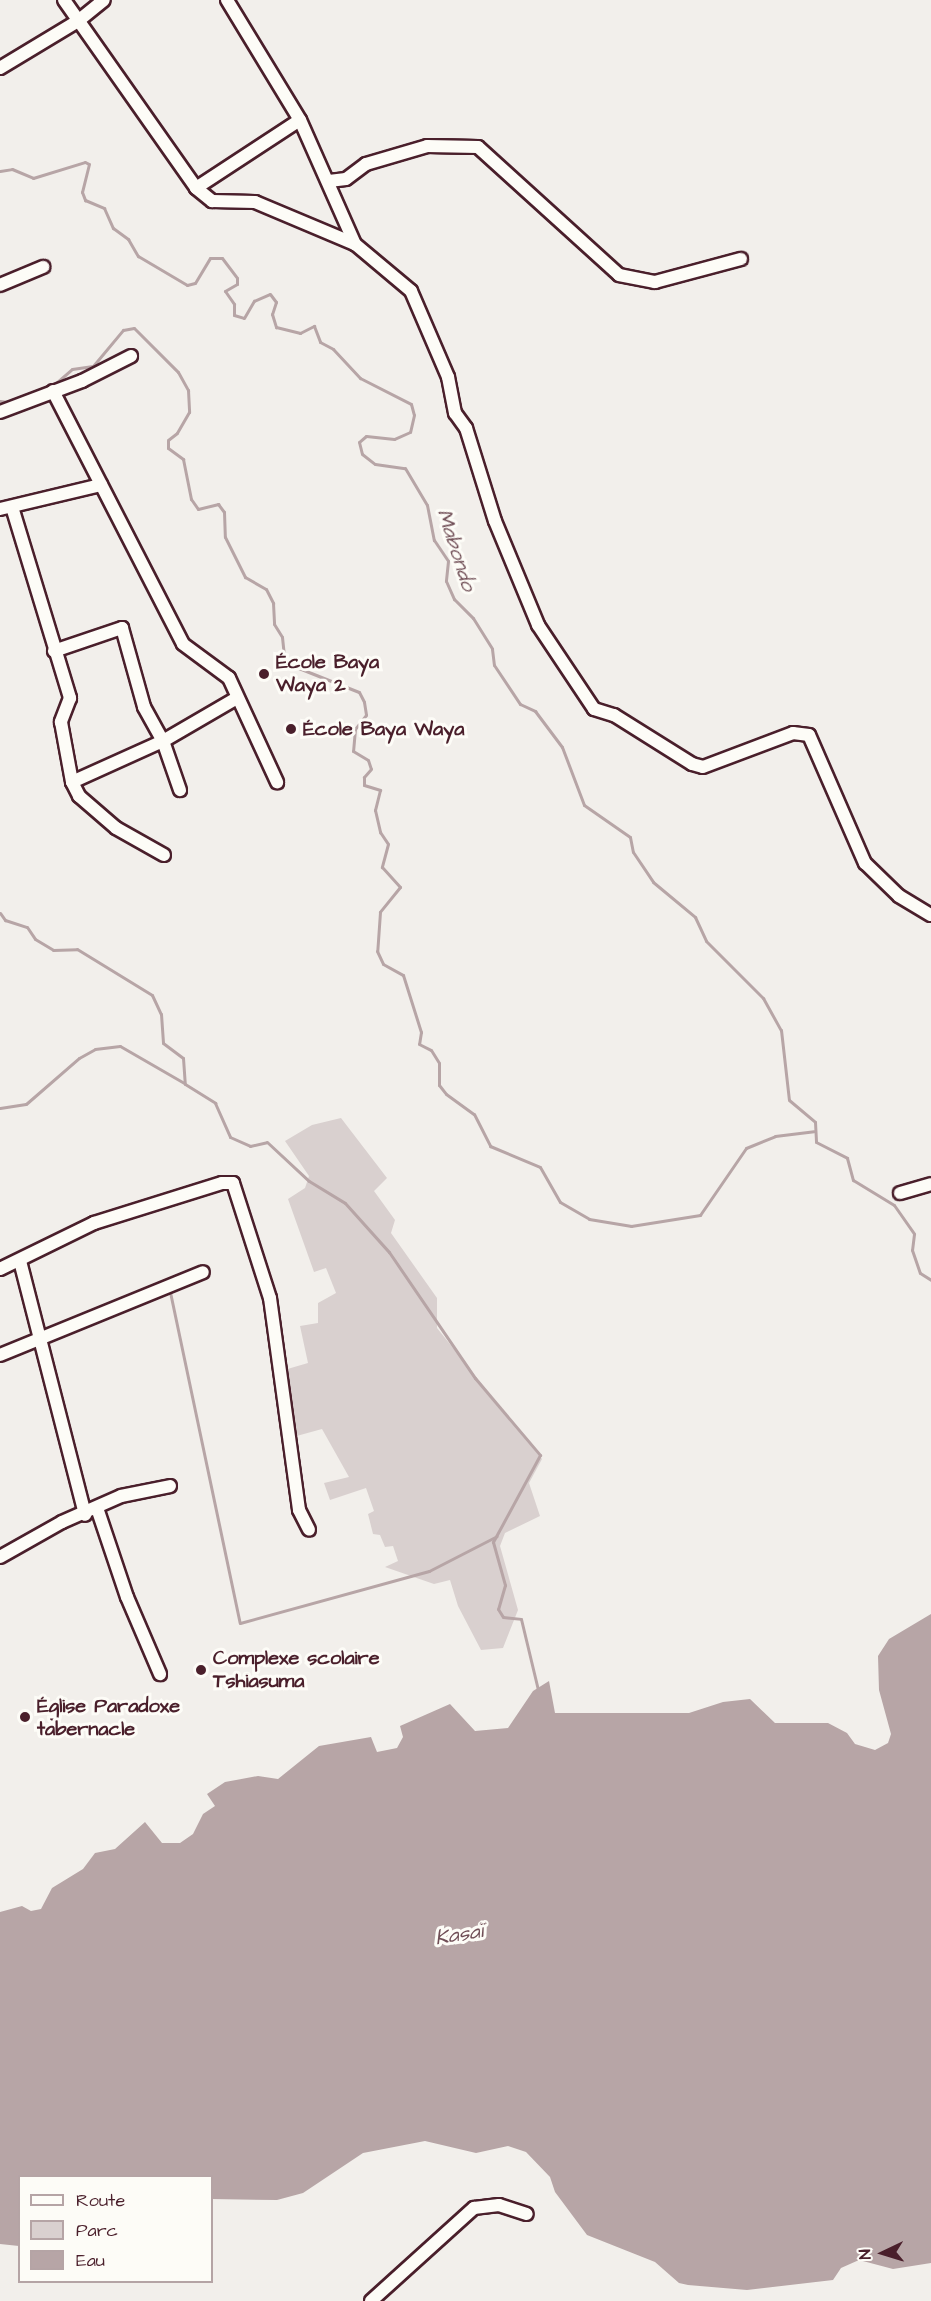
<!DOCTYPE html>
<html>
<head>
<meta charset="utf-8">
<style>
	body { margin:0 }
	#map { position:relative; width:931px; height:2301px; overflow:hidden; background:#f2efeb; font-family:"Architects Daughter",sans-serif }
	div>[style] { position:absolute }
	.green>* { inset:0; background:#d9d0cf }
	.water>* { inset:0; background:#b7a5a6 }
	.stream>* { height:3px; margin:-1.5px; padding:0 1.5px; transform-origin:1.5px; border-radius:1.5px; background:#b7a5a6 }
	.roads { filter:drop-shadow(2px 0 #4a1f2b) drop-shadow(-2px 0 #4a1f2b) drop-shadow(0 2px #4a1f2b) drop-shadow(0 -2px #4a1f2b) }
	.minor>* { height:12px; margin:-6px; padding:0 6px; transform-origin:6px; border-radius:6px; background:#fdfcf7 }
	.dots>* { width:16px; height:16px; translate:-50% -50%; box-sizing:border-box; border:3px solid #fdfcf7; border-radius:50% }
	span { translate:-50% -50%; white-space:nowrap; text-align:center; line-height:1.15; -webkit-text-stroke:6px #fdfcf7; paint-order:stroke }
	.poi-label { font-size:20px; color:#4a1f2b; font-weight:700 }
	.left { translate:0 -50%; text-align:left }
	.water-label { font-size:21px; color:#704e56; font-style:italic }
	.legend { position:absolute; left:18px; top:2175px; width:195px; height:108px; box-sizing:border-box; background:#fdfcf7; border:2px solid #b5a4a5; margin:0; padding:8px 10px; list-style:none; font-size:18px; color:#4a1f2b }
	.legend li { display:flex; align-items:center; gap:12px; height:30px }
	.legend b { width:30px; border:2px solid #b5a4a5 }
	.north { position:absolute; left:853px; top:2223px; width:60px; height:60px; -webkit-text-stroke:4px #fdfcf7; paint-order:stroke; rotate:266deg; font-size:16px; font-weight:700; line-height:24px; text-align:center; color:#4a1f2b }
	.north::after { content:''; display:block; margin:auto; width:21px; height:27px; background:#4a1f2b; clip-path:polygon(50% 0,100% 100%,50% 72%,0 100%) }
</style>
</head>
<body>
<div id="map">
	<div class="green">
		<i style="clip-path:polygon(341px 1118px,387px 1178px,374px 1191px,395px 1220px,391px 1233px,437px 1298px,437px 1328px,542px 1459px,529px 1483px,540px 1516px,505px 1533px,500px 1546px,518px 1610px,503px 1648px,481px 1650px,458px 1606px,450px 1580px,434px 1584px,385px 1567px,398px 1561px,393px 1546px,385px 1547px,380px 1535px,373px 1534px,368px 1514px,374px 1511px,366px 1488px,330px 1500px,324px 1483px,349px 1477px,322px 1429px,293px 1437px,284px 1370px,308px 1363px,300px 1326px,318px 1323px,318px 1303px,336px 1293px,326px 1268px,314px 1272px,288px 1199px,305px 1188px,309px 1176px,285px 1141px,312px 1125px)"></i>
	</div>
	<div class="water">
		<i style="clip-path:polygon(931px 1614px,931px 2263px,893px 2269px,859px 2260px,841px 2268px,833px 2280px,747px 2290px,688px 2285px,679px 2283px,655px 2262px,587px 2235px,555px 2192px,550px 2177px,526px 2152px,508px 2146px,476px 2153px,425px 2141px,363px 2153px,303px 2193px,277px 2200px,212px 2199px,212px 2176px,20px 2176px,19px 2246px,0 2244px,0 1912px,22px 1906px,31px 1911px,41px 1909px,52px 1888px,83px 1869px,95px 1853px,115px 1849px,145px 1822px,162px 1843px,180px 1843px,193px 1834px,203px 1814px,215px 1806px,207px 1794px,225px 1782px,258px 1776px,278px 1779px,319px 1746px,371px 1737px,377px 1752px,397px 1748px,403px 1737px,400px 1726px,450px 1704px,475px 1731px,508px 1728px,533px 1691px,549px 1681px,555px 1713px,689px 1713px,723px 1702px,750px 1699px,775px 1723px,828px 1723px,847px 1733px,855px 1744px,875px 1750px,888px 1743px,891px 1734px,879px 1690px,878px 1656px,889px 1639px)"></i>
	</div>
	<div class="stream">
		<i style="left:0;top:171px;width:12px;rotate:-9deg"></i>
		<i style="left:12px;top:169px;width:23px;rotate:23deg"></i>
		<i style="left:33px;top:178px;width:54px;rotate:-17.1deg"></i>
		<i style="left:85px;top:162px;width:4px;rotate:27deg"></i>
		<i style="left:89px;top:164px;width:29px;rotate:104deg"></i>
		<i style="left:82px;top:192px;width:9px;rotate:69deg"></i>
		<i style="left:85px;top:200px;width:21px;rotate:23deg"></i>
		<i style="left:104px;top:208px;width:22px;rotate:66deg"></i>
		<i style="left:113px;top:228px;width:19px;rotate:36deg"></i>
		<i style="left:128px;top:239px;width:20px;rotate:60deg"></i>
		<i style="left:138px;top:256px;width:57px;rotate:30.6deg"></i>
		<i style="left:187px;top:285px;width:8px;rotate:-14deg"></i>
		<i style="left:195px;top:283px;width:29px;rotate:-59deg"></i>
		<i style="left:210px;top:258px;width:12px"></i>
		<i style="left:222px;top:258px;width:25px;rotate:53deg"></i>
		<i style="left:237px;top:278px;width:6px;rotate:90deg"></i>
		<i style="left:237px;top:284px;width:14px;rotate:150deg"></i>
		<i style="left:225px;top:291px;width:16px;rotate:55deg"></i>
		<i style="left:234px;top:304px;width:11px;rotate:90deg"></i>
		<i style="left:234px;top:315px;width:10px;rotate:17deg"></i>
		<i style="left:244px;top:318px;width:20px;rotate:-60deg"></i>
		<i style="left:254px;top:301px;width:17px;rotate:-24deg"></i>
		<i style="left:270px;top:294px;width:10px;rotate:53deg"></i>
		<i style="left:276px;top:302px;width:13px;rotate:108deg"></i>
		<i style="left:272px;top:314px;width:14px;rotate:73deg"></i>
		<i style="left:276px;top:327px;width:25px;rotate:14deg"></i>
		<i style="left:300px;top:333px;width:16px;rotate:-27deg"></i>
		<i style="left:314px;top:326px;width:17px;rotate:69deg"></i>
		<i style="left:320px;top:342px;width:15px;rotate:28deg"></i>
		<i style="left:333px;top:349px;width:40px;rotate:47deg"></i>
		<i style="left:360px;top:378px;width:57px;rotate:27deg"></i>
		<i style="left:411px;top:404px;width:11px;rotate:75deg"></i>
		<i style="left:414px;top:415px;width:17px;rotate:103deg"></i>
		<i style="left:410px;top:432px;width:17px;rotate:156deg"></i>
		<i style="left:394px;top:439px;width:28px;rotate:-174deg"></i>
		<i style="left:366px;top:436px;width:9px;rotate:139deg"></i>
		<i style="left:359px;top:442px;width:12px;rotate:76deg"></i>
		<i style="left:362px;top:454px;width:16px;rotate:38deg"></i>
		<i style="left:375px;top:464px;width:30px;rotate:8deg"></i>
		<i style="left:405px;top:468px;width:43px;rotate:59.3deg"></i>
		<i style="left:427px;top:505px;width:36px;rotate:79deg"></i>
		<i style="left:434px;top:540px;width:25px;rotate:56deg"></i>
		<i style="left:448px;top:561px;width:20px;rotate:96deg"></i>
		<i style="left:446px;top:581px;width:20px;rotate:66deg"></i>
		<i style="left:454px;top:599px;width:27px;rotate:45deg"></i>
		<i style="left:473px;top:618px;width:36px;rotate:58deg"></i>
		<i style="left:492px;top:649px;width:16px;rotate:83deg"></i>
		<i style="left:494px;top:665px;width:47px;rotate:56.3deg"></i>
		<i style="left:520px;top:704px;width:17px;rotate:25deg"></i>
		<i style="left:535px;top:711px;width:45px;rotate:53.1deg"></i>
		<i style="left:562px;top:747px;width:62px;rotate:69.2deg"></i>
		<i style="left:584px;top:805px;width:56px;rotate:34.8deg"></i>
		<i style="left:630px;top:837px;width:15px;rotate:79deg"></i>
		<i style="left:633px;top:852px;width:36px;rotate:56deg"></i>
		<i style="left:653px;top:882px;width:55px;rotate:39.8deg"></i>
		<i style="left:695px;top:917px;width:26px;rotate:65deg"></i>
		<i style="left:706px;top:941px;width:81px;rotate:45deg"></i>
		<i style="left:763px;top:998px;width:37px;rotate:61deg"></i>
		<i style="left:781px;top:1030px;width:70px;rotate:83.5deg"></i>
		<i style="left:789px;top:1100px;width:34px;rotate:40deg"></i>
		<i style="left:815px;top:1122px;width:20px;rotate:87deg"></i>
		<i style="left:816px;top:1142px;width:35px;rotate:27deg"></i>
		<i style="left:847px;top:1158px;width:23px;rotate:75deg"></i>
		<i style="left:853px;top:1180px;width:48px;rotate:31.4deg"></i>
		<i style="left:894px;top:1205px;width:35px;rotate:55deg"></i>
		<i style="left:914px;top:1234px;width:16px;rotate:97deg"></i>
		<i style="left:912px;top:1250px;width:24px;rotate:71deg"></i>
		<i style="left:920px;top:1273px;width:13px;rotate:32deg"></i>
		<i style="left:0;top:401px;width:8px;rotate:7deg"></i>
		<i style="left:8px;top:402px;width:52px;rotate:-21.6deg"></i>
		<i style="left:56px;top:383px;width:21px;rotate:-41deg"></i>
		<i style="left:72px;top:369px;width:21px;rotate:-8deg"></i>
		<i style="left:93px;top:366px;width:47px;rotate:-50.2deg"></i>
		<i style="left:123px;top:330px;width:11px;rotate:-10deg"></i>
		<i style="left:134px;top:328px;width:62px;rotate:45deg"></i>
		<i style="left:178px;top:372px;width:21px;rotate:61deg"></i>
		<i style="left:188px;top:390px;width:22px;rotate:87deg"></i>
		<i style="left:189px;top:412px;width:24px;rotate:120deg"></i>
		<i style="left:177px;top:433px;width:11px;rotate:142deg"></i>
		<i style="left:168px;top:440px;width:8px;rotate:90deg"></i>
		<i style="left:168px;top:448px;width:19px;rotate:36deg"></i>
		<i style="left:183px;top:459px;width:41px;rotate:78.7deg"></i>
		<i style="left:191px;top:499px;width:12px;rotate:55deg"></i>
		<i style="left:198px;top:509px;width:21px;rotate:-14deg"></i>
		<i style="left:218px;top:504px;width:10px;rotate:53deg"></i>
		<i style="left:224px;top:512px;width:25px;rotate:88deg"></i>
		<i style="left:225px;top:537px;width:45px;rotate:63.4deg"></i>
		<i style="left:245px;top:577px;width:24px;rotate:30deg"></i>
		<i style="left:266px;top:589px;width:16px;rotate:63deg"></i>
		<i style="left:273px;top:603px;width:21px;rotate:87deg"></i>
		<i style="left:274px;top:624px;width:15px;rotate:58deg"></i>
		<i style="left:282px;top:637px;width:20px;rotate:84deg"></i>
		<i style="left:284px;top:657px;width:11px;rotate:49deg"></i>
		<i style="left:291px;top:665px;width:73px;rotate:21.7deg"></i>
		<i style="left:359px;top:692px;width:11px;rotate:63deg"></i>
		<i style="left:364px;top:702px;width:13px;rotate:81deg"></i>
		<i style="left:366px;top:715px;width:18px;rotate:128deg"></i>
		<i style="left:355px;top:729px;width:22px;rotate:95deg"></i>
		<i style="left:353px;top:751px;width:17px;rotate:31deg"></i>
		<i style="left:368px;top:760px;width:9px;rotate:72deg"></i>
		<i style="left:371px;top:769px;width:11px;rotate:131deg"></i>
		<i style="left:364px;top:777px;width:8px;rotate:90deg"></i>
		<i style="left:364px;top:785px;width:17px;rotate:17deg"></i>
		<i style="left:380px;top:790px;width:21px;rotate:104deg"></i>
		<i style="left:375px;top:810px;width:23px;rotate:77deg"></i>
		<i style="left:380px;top:832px;width:14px;rotate:56deg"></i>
		<i style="left:388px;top:844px;width:24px;rotate:105deg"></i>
		<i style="left:382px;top:867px;width:27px;rotate:48deg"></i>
		<i style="left:400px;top:887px;width:32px;rotate:129deg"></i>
		<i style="left:380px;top:912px;width:39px;rotate:94deg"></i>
		<i style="left:377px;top:951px;width:14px;rotate:65deg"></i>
		<i style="left:383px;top:964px;width:23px;rotate:29deg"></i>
		<i style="left:403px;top:975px;width:60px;rotate:72.5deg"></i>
		<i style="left:421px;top:1032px;width:12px;rotate:99deg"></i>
		<i style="left:419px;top:1044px;width:13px;rotate:27deg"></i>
		<i style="left:431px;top:1050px;width:15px;rotate:58deg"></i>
		<i style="left:439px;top:1063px;width:22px;rotate:90deg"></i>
		<i style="left:439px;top:1085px;width:11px;rotate:52deg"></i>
		<i style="left:446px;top:1094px;width:34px;rotate:36deg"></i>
		<i style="left:474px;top:1114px;width:36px;rotate:63deg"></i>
		<i style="left:490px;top:1146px;width:54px;rotate:22.8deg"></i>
		<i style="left:540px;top:1167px;width:40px;rotate:60.3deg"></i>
		<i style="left:560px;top:1202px;width:34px;rotate:30deg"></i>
		<i style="left:589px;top:1219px;width:43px;rotate:9.5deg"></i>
		<i style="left:631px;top:1226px;width:70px;rotate:-9.1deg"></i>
		<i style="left:700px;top:1215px;width:81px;rotate:-55.5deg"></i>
		<i style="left:746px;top:1148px;width:31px;rotate:-22deg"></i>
		<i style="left:775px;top:1136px;width:39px;rotate:-7deg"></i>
		<i style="left:0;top:913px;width:9px;rotate:54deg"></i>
		<i style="left:5px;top:920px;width:23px;rotate:18deg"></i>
		<i style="left:27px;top:927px;width:14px;rotate:56deg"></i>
		<i style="left:35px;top:939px;width:21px;rotate:31deg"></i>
		<i style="left:53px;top:950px;width:24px;rotate:-2deg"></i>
		<i style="left:77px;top:949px;width:88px;rotate:31.5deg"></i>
		<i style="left:152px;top:995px;width:21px;rotate:65deg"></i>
		<i style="left:161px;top:1014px;width:29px;rotate:86deg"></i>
		<i style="left:163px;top:1043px;width:25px;rotate:37deg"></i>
		<i style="left:183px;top:1058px;width:26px;rotate:86deg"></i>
		<i style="left:185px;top:1084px;width:36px;rotate:32deg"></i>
		<i style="left:215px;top:1103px;width:37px;rotate:66deg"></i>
		<i style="left:230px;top:1137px;width:22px;rotate:24deg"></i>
		<i style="left:250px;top:1146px;width:17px;rotate:-13deg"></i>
		<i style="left:267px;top:1142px;width:57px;rotate:42.9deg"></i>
		<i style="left:309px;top:1181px;width:42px;rotate:31.4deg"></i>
		<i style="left:345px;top:1203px;width:66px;rotate:48.1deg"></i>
		<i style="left:389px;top:1252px;width:153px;rotate:55.7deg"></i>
		<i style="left:475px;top:1378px;width:101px;rotate:49.8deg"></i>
		<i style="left:540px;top:1455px;width:99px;rotate:118.4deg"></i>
		<i style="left:493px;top:1542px;width:45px;rotate:74.4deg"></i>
		<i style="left:505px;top:1585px;width:25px;rotate:106deg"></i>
		<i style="left:498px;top:1609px;width:9px;rotate:58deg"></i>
		<i style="left:503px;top:1617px;width:18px;rotate:6deg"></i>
		<i style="left:521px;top:1619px;width:73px;rotate:76.5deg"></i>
		<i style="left:0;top:1108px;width:26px;rotate:-9deg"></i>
		<i style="left:26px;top:1104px;width:70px;rotate:-41deg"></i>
		<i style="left:79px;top:1058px;width:18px;rotate:-29deg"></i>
		<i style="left:95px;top:1049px;width:25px;rotate:-7deg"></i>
		<i style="left:120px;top:1046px;width:74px;rotate:30deg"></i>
		<i style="left:170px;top:1292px;width:338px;rotate:78.1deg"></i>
		<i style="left:240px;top:1623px;width:196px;rotate:-15.4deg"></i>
		<i style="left:429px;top:1571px;width:76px;rotate:-27.2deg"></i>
	</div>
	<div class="roads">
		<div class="minor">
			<i style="left:64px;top:0;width:230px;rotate:54.9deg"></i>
			<i style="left:196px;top:188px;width:21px;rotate:39deg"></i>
			<i style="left:212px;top:201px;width:43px;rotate:1.3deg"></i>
			<i style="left:255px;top:202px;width:108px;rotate:22.8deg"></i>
			<i style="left:355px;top:244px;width:73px;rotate:40deg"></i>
			<i style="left:411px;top:291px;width:94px;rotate:66.7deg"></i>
			<i style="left:448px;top:377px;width:37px;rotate:79deg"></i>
			<i style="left:455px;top:413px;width:19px;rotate:54deg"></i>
			<i style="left:466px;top:428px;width:97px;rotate:72.7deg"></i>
			<i style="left:495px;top:521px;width:113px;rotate:67.5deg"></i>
			<i style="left:538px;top:625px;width:101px;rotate:56.3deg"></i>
			<i style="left:594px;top:709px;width:21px;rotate:17deg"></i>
			<i style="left:614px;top:715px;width:92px;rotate:32.1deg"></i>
			<i style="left:692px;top:764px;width:11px;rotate:15deg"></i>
			<i style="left:703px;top:767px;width:96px;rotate:-20.7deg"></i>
			<i style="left:793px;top:733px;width:16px;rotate:7deg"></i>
			<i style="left:809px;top:735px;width:140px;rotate:66.4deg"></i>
			<i style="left:865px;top:863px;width:47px;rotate:44.1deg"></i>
			<i style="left:899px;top:896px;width:37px;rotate:31deg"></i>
			<i style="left:227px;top:0;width:140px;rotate:58.7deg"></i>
			<i style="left:300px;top:120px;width:136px;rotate:66.1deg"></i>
			<i style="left:0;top:68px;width:91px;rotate:-31.1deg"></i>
			<i style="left:78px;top:21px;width:33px;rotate:-39deg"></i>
			<i style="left:329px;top:181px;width:17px;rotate:-7deg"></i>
			<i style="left:346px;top:179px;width:25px;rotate:-37deg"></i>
			<i style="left:366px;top:164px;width:64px;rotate:-16.4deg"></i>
			<i style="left:427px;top:146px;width:51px;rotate:1.1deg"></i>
			<i style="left:478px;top:147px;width:190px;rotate:42.2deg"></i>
			<i style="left:619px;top:275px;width:37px;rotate:11deg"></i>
			<i style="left:655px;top:282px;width:89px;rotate:-15deg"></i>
			<i style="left:196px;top:188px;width:124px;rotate:-33.2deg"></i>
			<i style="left:0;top:285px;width:47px;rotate:-22.7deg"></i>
			<i style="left:53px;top:391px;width:284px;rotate:62.8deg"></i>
			<i style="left:183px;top:644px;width:57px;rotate:36.5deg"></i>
			<i style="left:229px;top:678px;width:115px;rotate:65.2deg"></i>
			<i style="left:0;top:412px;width:88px;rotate:-20.7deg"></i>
			<i style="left:82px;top:381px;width:55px;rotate:-27deg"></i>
			<i style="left:12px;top:507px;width:200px;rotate:73.1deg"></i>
			<i style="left:70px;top:698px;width:26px;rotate:111deg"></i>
			<i style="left:61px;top:722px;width:61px;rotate:79.6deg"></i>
			<i style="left:72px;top:782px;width:16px;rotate:63deg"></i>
			<i style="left:79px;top:796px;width:49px;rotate:40.9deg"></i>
			<i style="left:116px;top:828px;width:55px;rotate:29.4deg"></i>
			<i style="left:0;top:509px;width:104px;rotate:-13.4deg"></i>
			<i style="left:54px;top:651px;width:72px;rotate:-18.7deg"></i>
			<i style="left:122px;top:628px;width:82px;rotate:74.4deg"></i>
			<i style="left:144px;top:707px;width:39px;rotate:61deg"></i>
			<i style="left:163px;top:741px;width:52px;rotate:70.9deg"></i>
			<i style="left:72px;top:782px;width:100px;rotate:-24.3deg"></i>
			<i style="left:163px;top:741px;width:86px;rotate:-30.2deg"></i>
			<i style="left:900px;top:1193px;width:32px;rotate:-16deg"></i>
			<i style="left:20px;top:1261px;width:262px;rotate:75.6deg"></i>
			<i style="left:0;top:1269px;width:105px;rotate:-26.1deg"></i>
			<i style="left:94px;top:1223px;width:134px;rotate:-17.4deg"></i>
			<i style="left:222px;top:1183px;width:11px"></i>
			<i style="left:233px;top:1183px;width:121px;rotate:72.2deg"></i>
			<i style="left:270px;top:1298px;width:214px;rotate:82.2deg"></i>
			<i style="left:299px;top:1510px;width:22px;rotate:63deg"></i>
			<i style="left:0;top:1355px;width:219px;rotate:-22.2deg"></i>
			<i style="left:97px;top:1508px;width:94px;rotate:71.4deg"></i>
			<i style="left:127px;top:1597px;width:84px;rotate:66.8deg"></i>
			<i style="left:0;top:1557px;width:71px;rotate:-29.4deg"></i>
			<i style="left:62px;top:1522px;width:64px;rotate:-23.8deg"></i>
			<i style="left:121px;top:1496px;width:50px;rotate:-11.5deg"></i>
			<i style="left:371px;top:2301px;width:139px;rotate:-42.1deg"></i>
			<i style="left:474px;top:2208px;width:25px;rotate:-7deg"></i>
			<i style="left:499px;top:2205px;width:29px;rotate:18deg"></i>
		</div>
	</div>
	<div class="dots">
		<i style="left:264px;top:674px;background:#4a1f2b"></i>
		<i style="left:291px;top:729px;background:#4a1f2b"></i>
		<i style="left:201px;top:1670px;background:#4a1f2b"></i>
		<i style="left:25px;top:1717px;background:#4a1f2b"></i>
	</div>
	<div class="poi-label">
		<span class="left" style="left:276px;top:674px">École Baya<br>Waya 2</span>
		<span class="left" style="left:303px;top:729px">École Baya Waya</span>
		<span class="left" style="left:213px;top:1670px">Complexe scolaire<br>Tshiasuma</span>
		<span class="left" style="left:37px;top:1718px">Église Paradoxe<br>tabernacle</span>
	</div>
	<div class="water-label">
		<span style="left:456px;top:550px;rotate:72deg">Mabondo</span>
		<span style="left:459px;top:1935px;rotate:-9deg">Kasaï</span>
	</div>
	<ul class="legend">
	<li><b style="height:8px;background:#fdfcf7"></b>Route</li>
	<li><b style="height:16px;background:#d9d0cf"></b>Parc</li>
	<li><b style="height:16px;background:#b7a5a6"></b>Eau</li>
	</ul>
	<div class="north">N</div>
</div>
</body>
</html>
